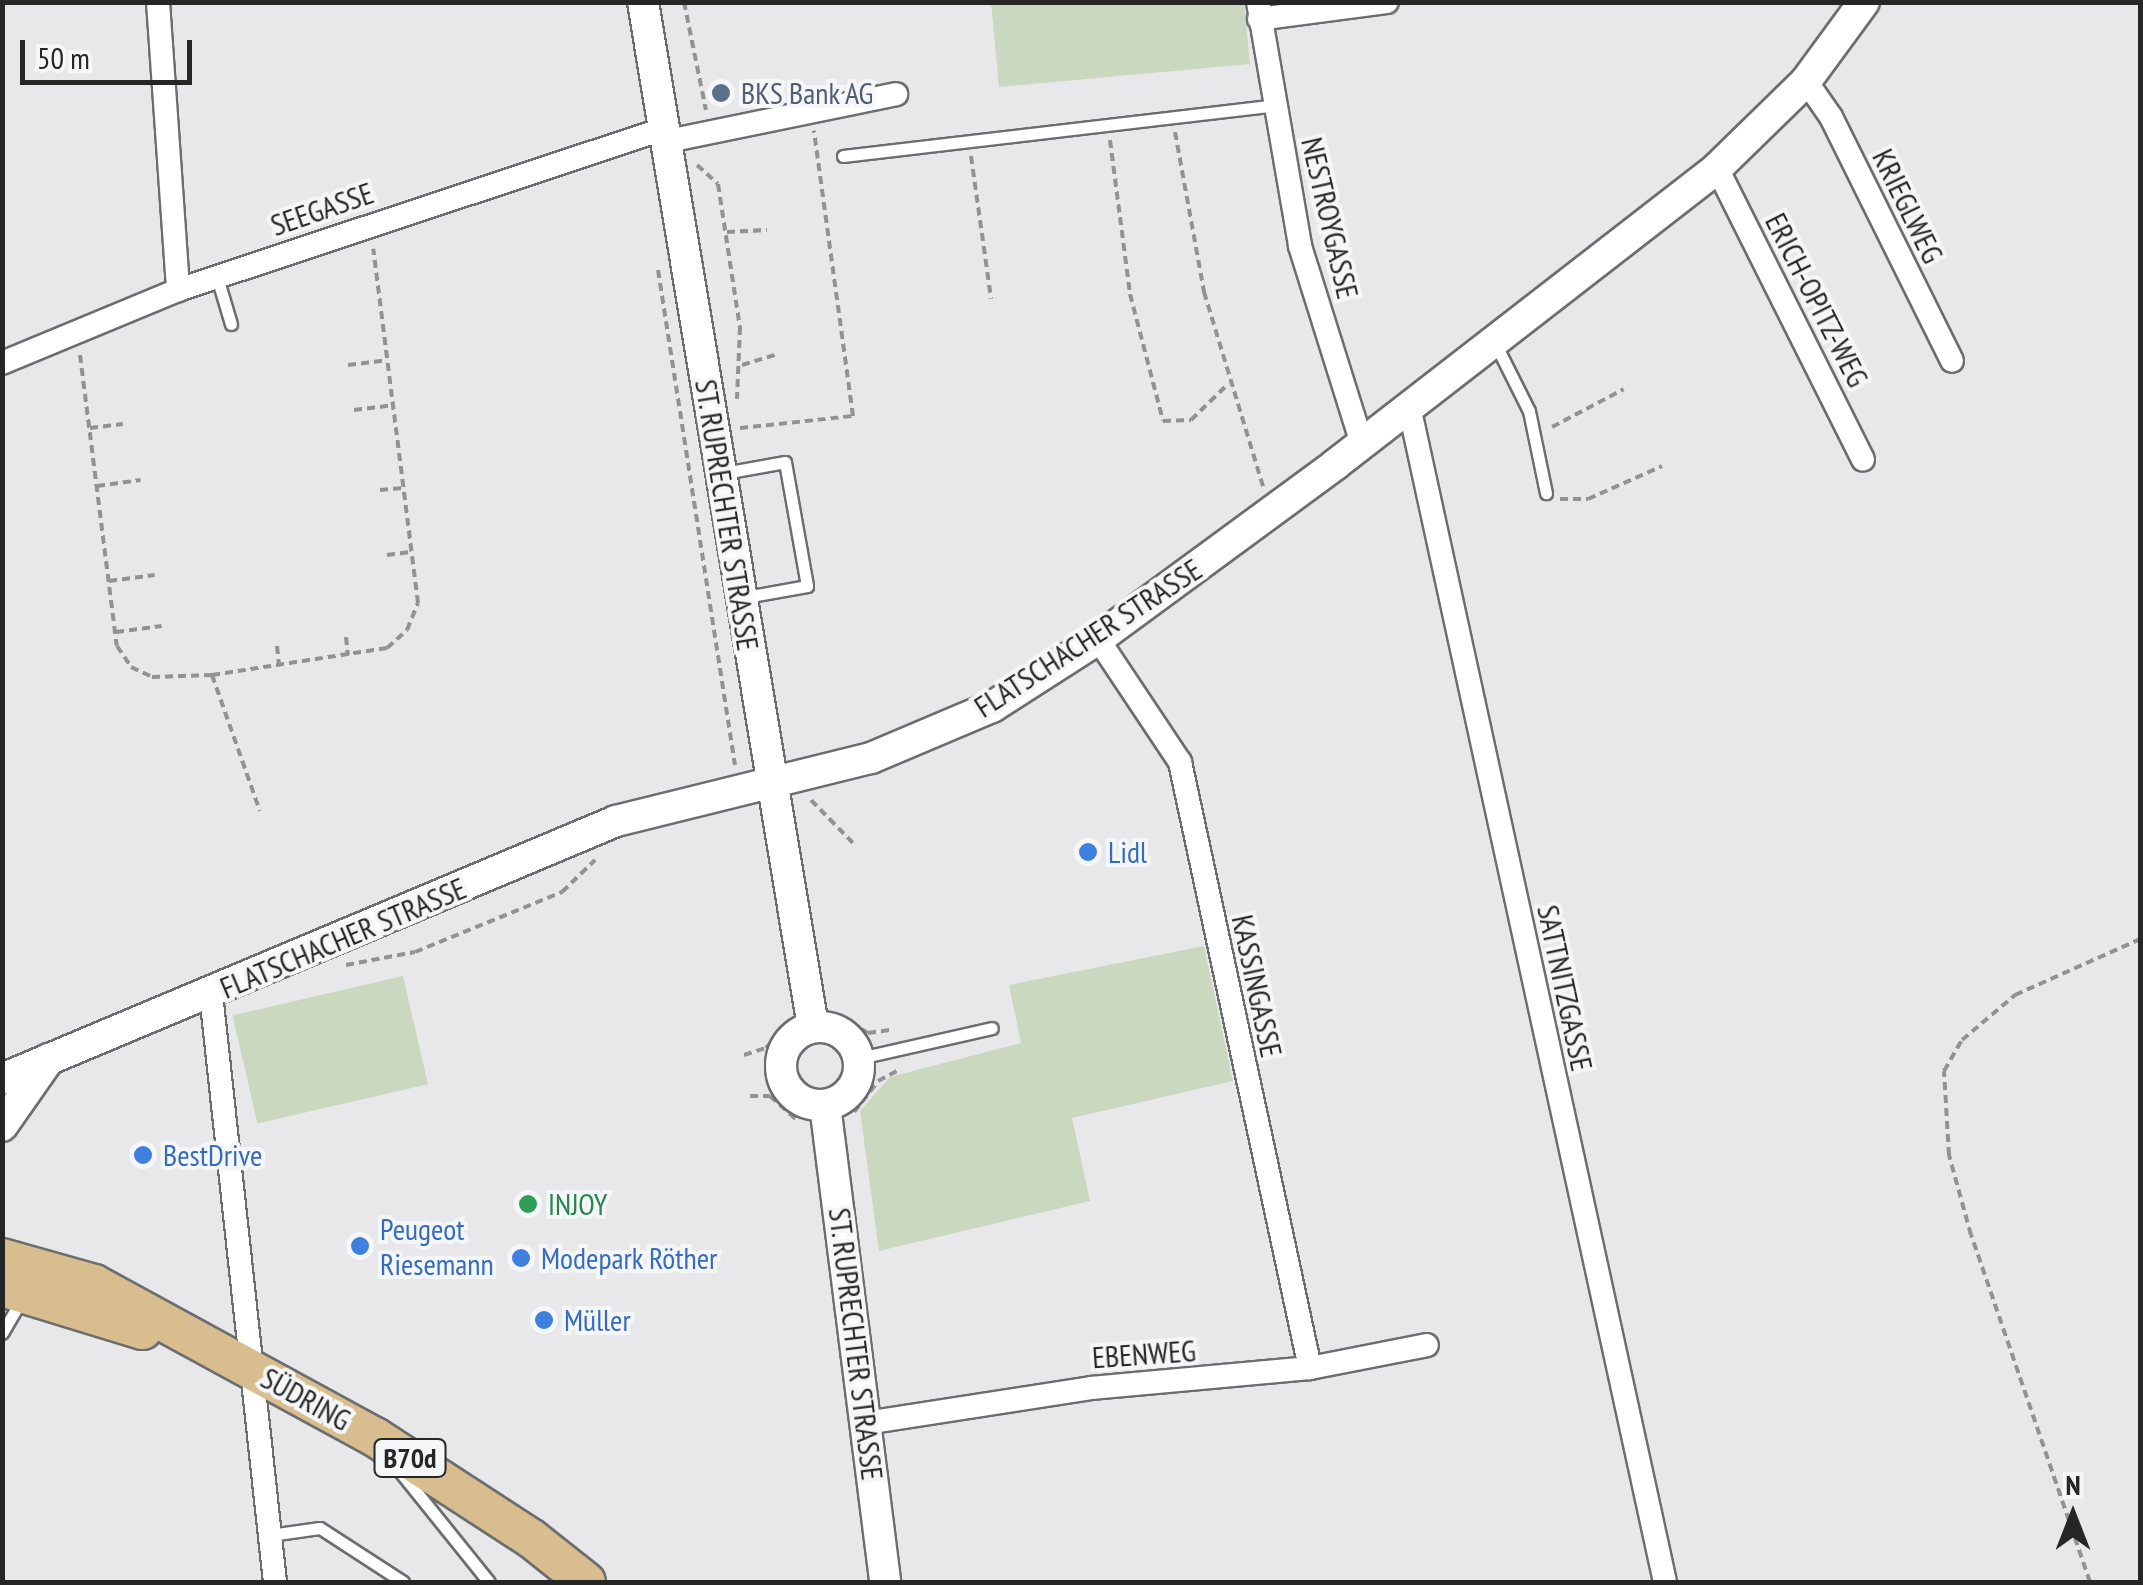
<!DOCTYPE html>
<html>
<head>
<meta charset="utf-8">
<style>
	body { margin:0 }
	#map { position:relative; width:2143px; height:1585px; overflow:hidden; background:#e8e8ea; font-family:"PT Sans Narrow",sans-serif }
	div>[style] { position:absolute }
	.green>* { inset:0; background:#cbd8c0; transform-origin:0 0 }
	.path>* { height:4px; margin-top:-2px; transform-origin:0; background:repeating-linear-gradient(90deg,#929294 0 8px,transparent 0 13px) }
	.roads { filter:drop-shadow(2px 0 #6c6d6e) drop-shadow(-2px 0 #6c6d6e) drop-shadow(0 2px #6c6d6e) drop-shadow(0 -2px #6c6d6e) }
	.service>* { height:11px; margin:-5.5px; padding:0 5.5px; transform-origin:5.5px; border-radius:5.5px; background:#fff }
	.minor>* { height:22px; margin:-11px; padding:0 11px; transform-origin:11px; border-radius:11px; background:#fff }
	.tertiary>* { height:30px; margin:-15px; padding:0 15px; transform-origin:15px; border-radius:15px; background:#fff }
	.tertiary>.ring { margin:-15px; padding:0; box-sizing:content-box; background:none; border:30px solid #fff; border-radius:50% }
	.primary>* { height:38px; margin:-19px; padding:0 19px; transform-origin:19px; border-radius:19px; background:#d8bd8f }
	.dots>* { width:28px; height:28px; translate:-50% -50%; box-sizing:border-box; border:5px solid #f5f6f7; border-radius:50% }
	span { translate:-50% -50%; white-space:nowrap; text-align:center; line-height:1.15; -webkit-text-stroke:8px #f5f6f7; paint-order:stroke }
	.shield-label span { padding:2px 8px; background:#f5f6f7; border:2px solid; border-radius:8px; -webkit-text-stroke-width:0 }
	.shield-label { font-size:28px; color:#262627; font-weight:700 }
	.service-label { font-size:30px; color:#4e5e75 }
	.left { translate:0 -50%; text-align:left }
	.street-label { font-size:30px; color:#262627 }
	.shop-label { font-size:30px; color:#366cbe }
	.leisure-label { font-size:30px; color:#27864d }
	.frame { position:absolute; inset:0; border:5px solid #262627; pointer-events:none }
	.north { position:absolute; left:2023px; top:1465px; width:100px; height:100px; -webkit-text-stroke:8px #f5f6f7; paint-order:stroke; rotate:0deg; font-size:28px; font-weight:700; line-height:40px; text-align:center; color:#262627 }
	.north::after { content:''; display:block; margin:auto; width:35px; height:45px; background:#262627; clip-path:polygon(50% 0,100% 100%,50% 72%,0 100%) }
	.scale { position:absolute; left:20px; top:40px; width:172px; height:45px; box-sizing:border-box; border:5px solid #262627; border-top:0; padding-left:12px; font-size:30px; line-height:35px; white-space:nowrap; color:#262627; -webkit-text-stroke:8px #f5f6f7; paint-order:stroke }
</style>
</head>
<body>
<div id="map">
	<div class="green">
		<i style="clip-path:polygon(991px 3px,1244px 3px,1250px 64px,999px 87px)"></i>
		<i style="clip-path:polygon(1204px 946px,1233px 1081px,1072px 1118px,1090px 1201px,879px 1251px,860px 1111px,890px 1077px,1021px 1043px,1009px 985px)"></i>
		<i style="left:403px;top:976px;width:111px;height:175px;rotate:77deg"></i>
	</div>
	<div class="path">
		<i style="left:684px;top:2px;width:110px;rotate:78.5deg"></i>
		<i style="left:1175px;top:132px;width:163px;rotate:79.7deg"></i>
		<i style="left:1204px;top:292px;width:203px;rotate:73.1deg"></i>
		<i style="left:1110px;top:140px;width:155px;rotate:82.6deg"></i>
		<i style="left:1130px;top:294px;width:131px;rotate:75.4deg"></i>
		<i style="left:1163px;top:421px;width:28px;rotate:-2deg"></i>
		<i style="left:1191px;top:420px;width:52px;rotate:-44.2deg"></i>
		<i style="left:971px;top:156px;width:144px;rotate:82deg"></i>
		<i style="left:697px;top:165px;width:28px;rotate:42deg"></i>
		<i style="left:718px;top:184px;width:145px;rotate:81.3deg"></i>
		<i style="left:740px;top:327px;width:72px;rotate:92.4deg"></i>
		<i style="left:727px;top:232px;width:40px;rotate:-2.9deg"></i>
		<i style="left:658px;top:270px;width:501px;rotate:81.16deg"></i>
		<i style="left:80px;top:355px;width:293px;rotate:82.8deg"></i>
		<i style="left:117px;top:646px;width:25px;rotate:56deg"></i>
		<i style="left:131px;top:667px;width:23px;rotate:25deg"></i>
		<i style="left:152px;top:677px;width:60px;rotate:-1.9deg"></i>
		<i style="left:212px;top:675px;width:177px;rotate:-8.8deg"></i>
		<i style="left:387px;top:648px;width:27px;rotate:-42deg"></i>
		<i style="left:407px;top:630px;width:29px;rotate:-68deg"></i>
		<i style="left:418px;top:603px;width:357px;rotate:-97.2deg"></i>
		<i style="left:348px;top:365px;width:39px;rotate:-7deg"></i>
		<i style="left:742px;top:365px;width:39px;rotate:-17deg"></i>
		<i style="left:354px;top:410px;width:39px;rotate:-7deg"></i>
		<i style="left:1552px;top:427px;width:81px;rotate:-27.8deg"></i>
		<i style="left:90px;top:428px;width:33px;rotate:-7deg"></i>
		<i style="left:740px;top:428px;width:114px;rotate:-6.1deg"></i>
		<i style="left:853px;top:416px;width:288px;rotate:-97.8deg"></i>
		<i style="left:97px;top:486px;width:44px;rotate:-7.8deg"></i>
		<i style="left:380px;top:490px;width:23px;rotate:-5deg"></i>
		<i style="left:1560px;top:499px;width:28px"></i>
		<i style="left:1588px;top:499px;width:81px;rotate:-24deg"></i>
		<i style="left:387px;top:555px;width:24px;rotate:-7deg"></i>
		<i style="left:109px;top:581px;width:46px;rotate:-7.4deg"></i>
		<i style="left:116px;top:632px;width:46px;rotate:-7.4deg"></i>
		<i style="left:346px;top:637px;width:18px;rotate:84deg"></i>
		<i style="left:277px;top:646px;width:19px;rotate:84deg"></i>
		<i style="left:212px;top:675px;width:144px;rotate:70.6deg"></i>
		<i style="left:811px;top:800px;width:62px;rotate:45.7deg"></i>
		<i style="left:346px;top:965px;width:70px;rotate:-10.7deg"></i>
		<i style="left:415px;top:952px;width:159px;rotate:-22.2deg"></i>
		<i style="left:562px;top:892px;width:46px;rotate:-44.1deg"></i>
		<i style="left:840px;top:1015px;width:33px;rotate:33deg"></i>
		<i style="left:868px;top:1033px;width:22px;rotate:-8deg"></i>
		<i style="left:744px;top:1055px;width:23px;rotate:-18deg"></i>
		<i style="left:766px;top:1048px;width:30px;rotate:-49deg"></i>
		<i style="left:750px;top:1096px;width:20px"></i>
		<i style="left:770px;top:1096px;width:39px;rotate:42deg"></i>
		<i style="left:854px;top:1112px;width:39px;rotate:-52deg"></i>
		<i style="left:878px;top:1081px;width:24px;rotate:-28deg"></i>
		<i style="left:2090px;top:1582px;width:367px;rotate:-108.9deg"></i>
		<i style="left:1971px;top:1235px;width:83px;rotate:-105.4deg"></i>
		<i style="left:1949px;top:1155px;width:84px;rotate:-93.4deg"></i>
		<i style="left:1944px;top:1071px;width:36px;rotate:-60deg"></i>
		<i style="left:1962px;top:1040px;width:70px;rotate:-40.3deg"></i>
		<i style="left:2015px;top:995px;width:137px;rotate:-24.1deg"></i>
	</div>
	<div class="roads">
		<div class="service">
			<i style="left:843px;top:156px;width:435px;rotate:-6.7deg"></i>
			<i style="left:217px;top:277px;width:49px;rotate:73.4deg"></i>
			<i style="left:1496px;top:345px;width:74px;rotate:63.4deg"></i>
			<i style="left:1529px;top:411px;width:84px;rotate:78.3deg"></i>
			<i style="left:724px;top:473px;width:62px;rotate:-10.2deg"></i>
			<i style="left:785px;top:462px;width:126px;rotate:79.9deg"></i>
			<i style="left:807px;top:586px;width:63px;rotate:169.9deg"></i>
			<i style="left:860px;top:1058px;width:135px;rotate:-12.8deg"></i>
			<i style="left:2px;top:1333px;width:42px;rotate:-59.7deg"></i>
			<i style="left:398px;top:1469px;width:145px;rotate:51.2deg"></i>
			<i style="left:270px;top:1535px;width:50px;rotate:-8deg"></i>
			<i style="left:320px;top:1528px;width:99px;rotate:33deg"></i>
		</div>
		<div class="minor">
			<i style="left:158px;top:2px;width:289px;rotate:86deg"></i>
			<i style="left:1258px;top:2px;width:248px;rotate:80.2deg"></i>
			<i style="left:1300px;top:246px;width:207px;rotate:72.6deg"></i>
			<i style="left:1259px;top:19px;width:129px;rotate:-7.6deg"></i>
			<i style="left:1806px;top:81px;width:44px;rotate:55.2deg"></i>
			<i style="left:1831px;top:117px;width:272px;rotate:63.6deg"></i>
			<i style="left:668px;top:141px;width:233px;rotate:-11.6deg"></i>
			<i style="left:1717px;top:168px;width:326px;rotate:63.4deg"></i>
			<i style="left:2px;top:363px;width:191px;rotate:-22.5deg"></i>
			<i style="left:178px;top:290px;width:514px;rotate:-18.36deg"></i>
			<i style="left:1409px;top:406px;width:1204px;rotate:77.72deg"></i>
			<i style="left:1098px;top:639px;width:148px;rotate:56.3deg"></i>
			<i style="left:1180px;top:762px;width:620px;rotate:77.89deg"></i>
			<i style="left:211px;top:994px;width:591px;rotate:83.79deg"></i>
			<i style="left:866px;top:1423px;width:228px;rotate:-8.8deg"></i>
			<i style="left:1091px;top:1388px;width:220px;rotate:-5.2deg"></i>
			<i style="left:1310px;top:1368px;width:119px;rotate:-11.1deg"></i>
		</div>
		<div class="tertiary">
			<i style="left:643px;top:2px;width:1039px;rotate:80.58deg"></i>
			<i class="ring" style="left:781px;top:1027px;width:48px;height:48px"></i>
			<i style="left:2px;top:1079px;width:666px;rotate:-22.79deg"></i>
			<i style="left:616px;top:821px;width:263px;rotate:-13.9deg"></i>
			<i style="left:871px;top:758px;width:131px;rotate:-22.9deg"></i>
			<i style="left:992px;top:707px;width:126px;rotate:-32.7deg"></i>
			<i style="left:1098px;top:639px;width:295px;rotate:-36.3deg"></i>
			<i style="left:1336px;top:464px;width:482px;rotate:-37.8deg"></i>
			<i style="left:1717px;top:168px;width:124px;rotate:-44.3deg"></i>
			<i style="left:1806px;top:81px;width:98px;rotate:-53.7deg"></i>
			<i style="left:825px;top:1105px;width:481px;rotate:82.8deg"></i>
			<i style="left:2px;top:1126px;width:82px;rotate:-55deg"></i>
		</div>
		<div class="primary">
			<i style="left:2px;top:1258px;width:96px;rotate:15.8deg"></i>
			<i style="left:94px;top:1284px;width:320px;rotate:28.6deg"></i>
			<i style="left:375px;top:1437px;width:187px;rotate:33deg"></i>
			<i style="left:532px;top:1539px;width:69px;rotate:38.5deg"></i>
			<i style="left:2px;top:1287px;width:147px;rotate:17deg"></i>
		</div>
	</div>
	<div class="dots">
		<i style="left:721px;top:93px;background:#5c6f8a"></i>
		<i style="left:1088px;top:852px;background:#3f7fe0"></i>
		<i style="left:143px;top:1155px;background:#3f7fe0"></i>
		<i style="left:528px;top:1204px;background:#2e9e5b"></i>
		<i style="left:360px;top:1246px;background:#3f7fe0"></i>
		<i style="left:521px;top:1258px;background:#3f7fe0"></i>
		<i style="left:544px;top:1320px;background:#3f7fe0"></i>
	</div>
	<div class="shield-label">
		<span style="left:410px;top:1458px">B70d</span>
	</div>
	<div class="service-label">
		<span class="left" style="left:741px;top:93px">BKS Bank AG</span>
	</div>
	<div class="street-label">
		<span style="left:1908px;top:206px;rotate:64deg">KRIEGLWEG</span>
		<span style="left:322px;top:209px;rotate:-19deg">SEEGASSE</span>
		<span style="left:1330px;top:218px;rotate:77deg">NESTROYGASSE</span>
		<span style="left:1817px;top:300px;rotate:63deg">ERICH-OPITZ-WEG</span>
		<span style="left:727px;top:515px;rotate:81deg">ST. RUPRECHTER STRASSE</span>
		<span style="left:1088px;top:638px;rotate:-33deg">FLATSCHACHER STRASSE</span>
		<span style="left:343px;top:938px;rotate:-23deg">FLATSCHACHER STRASSE</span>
		<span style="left:1257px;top:986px;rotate:78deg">KASSINGASSE</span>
		<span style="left:1565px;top:988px;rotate:78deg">SATTNITZGASSE</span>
		<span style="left:856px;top:1344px;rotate:83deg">ST. RUPRECHTER STRASSE</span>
		<span style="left:1144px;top:1354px;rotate:-4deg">EBENWEG</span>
		<span style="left:306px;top:1399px;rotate:29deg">SÜDRING</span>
	</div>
	<div class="shop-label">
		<span class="left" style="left:1108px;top:852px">Lidl</span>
		<span class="left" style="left:163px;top:1155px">BestDrive</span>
		<span class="left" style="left:380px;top:1246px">Peugeot<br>Riesemann</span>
		<span class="left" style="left:541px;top:1258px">Modepark Röther</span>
		<span class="left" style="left:564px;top:1320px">Müller</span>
	</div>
	<div class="leisure-label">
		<span class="left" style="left:548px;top:1204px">INJOY</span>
	</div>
	<div class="frame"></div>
	<div class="north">N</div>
	<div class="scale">50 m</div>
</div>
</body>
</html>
